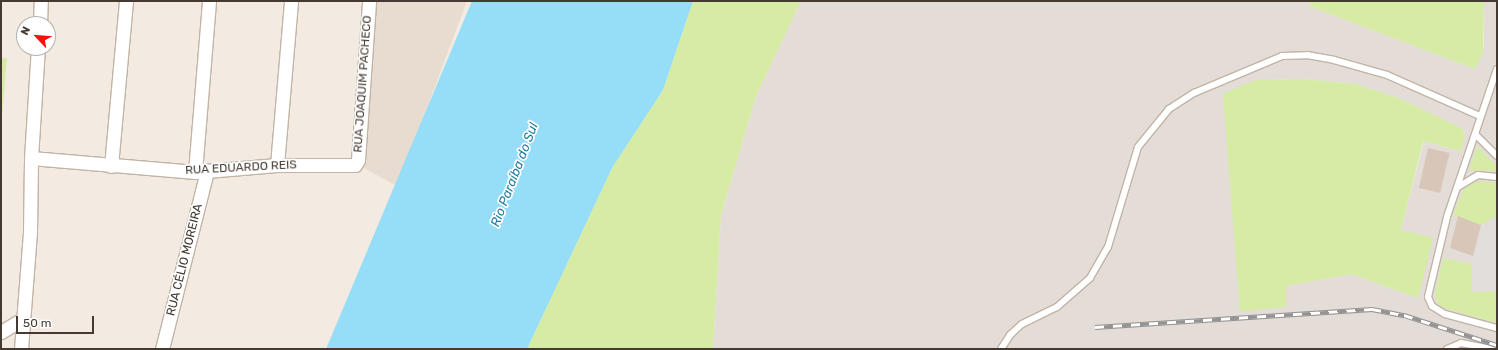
<!DOCTYPE html>
<html>
<head>
<meta charset="utf-8">
<style>
	body { margin:0 }
	#map { position:relative; width:1498px; height:350px; overflow:hidden; background:#f3ebe1; font-family:Rubik,sans-serif }
	div>[style] { position:absolute }
	.residential>* { inset:0; background:#e7dccf }
	.industrial>* { inset:0; background:#e4dcd7 }
	.green>* { inset:0; background:#d6eca5 }
	.parking>* { inset:0; background:#e2dedb }
	.water>* { inset:0; background:#96ddf7 }
	.building>* { inset:0; background:#d8c7b9; transform-origin:0 0 }
	.roads { filter:drop-shadow(1px 0 #c1b4a6) drop-shadow(-1px 0 #c1b4a6) drop-shadow(0 1px #c1b4a6) drop-shadow(0 -1px #c1b4a6) }
	.lane>* { height:6px; margin:-3px; padding:0 3px; transform-origin:3px; border-radius:3px; background:#fff }
	.street>* { height:13px; margin:-6.5px; padding:0 6.5px; transform-origin:6.5px; border-radius:6.5px; background:#fff }
	.rail>* { height:4.5px; margin-top:-2.25px; transform-origin:0; background:repeating-linear-gradient(90deg,#fff 0 9px,#939393 0 18px); box-sizing:border-box; border-block:1px solid #939393 }
	span { translate:-50% -50%; white-space:nowrap; text-align:center; line-height:1.15; -webkit-text-stroke:3.5px #fff; paint-order:stroke }
	.street-label { font-size:12px; color:#443a32 }
	.water-label { font-size:13px; color:#1f7ca0; font-style:italic }
	.frame { position:absolute; inset:0; border:2px solid #443a32; pointer-events:none }
	.north { position:absolute; left:16px; top:16px; width:40px; height:40px; box-sizing:border-box; background:#fff; border:1px solid #b4b0ad; border-radius:50%; rotate:296deg; font-size:11px; font-weight:700; line-height:16px; text-align:center; color:#443a32 }
	.north::after { content:''; display:block; margin:auto; width:14px; height:18px; background:#ff0e0c; clip-path:polygon(50% 0,100% 100%,50% 72%,0 100%) }
	.scale { position:absolute; left:16px; top:316px; width:78px; height:18px; box-sizing:border-box; border:2px solid #443a32; border-top:0; padding-left:5px; font-size:12px; line-height:14px; white-space:nowrap; color:#443a32; -webkit-text-stroke:3px #fff; paint-order:stroke }
</style>
</head>
<body>
<div id="map">
	<div class="residential">
		<i style="clip-path:polygon(370px 1px,467px 1px,427px 108px,406px 191px,362px 167px)"></i>
	</div>
	<div class="industrial">
		<i style="clip-path:polygon(evenodd,801px 1px,1310px 1px,1309px 6px,1475px 69px,1484px 47px,1484px 1px,1497px 1px,1497px 349px,713px 349px,721px 215px,756px 96px,801px 1px,1302px 79px,1355px 84px,1396px 97px,1463px 129px,1465px 137px,1461px 151px,1424px 141px,1401px 230px,1418px 298px,1351px 274px,1286px 286px,1259px 80px,1302px 79px)"></i>
	</div>
	<div class="green">
		<i style="clip-path:polygon(693px 1px,801px 1px,756px 96px,721px 215px,713px 349px,527px 349px,612px 168px,663px 90px)"></i>
		<i style="clip-path:polygon(1310px 1px,1484px 1px,1483px 53px,1475px 69px,1309px 6px)"></i>
		<i style="clip-path:polygon(1px 58px,7px 58px,1px 128px)"></i>
		<i style="clip-path:polygon(1302px 79px,1355px 84px,1396px 97px,1463px 129px,1465px 137px,1461px 151px,1423px 141px,1401px 230px,1433px 238px,1418px 298px,1351px 274px,1286px 286px,1286px 307px,1240px 311px,1223px 94px,1255px 80px)"></i>
		<i style="clip-path:polygon(1477px 146px,1497px 167px,1497px 171px,1469px 170px)"></i>
		<i style="clip-path:polygon(1483px 181px,1497px 183px,1497px 216px,1481px 225px,1453px 215px,1463px 190px,1473px 183px)"></i>
		<i style="clip-path:polygon(1443px 258px,1472px 264px,1471px 292px,1497px 291px,1497px 323px,1447px 309px,1438px 304px,1435px 294px)"></i>
	</div>
	<div class="parking">
		<i style="clip-path:polygon(1497px 216px,1497px 291px,1471px 292px,1473px 256px,1481px 225px)"></i>
	</div>
	<div class="water">
		<i style="clip-path:polygon(472px 1px,693px 1px,663px 90px,612px 168px,527px 349px,326px 349px)"></i>
	</div>
	<div class="building">
		<i style="left:1428px;top:148px;width:22px;height:41px;rotate:13deg"></i>
		<i style="clip-path:polygon(1458px 216px,1481px 225px,1473px 256px,1450px 248px)"></i>
	</div>
	<div class="roads">
		<div class="lane">
			<i style="left:1497px;top:69px;width:156px;rotate:108.7deg"></i>
			<i style="left:1447px;top:217px;width:82px;rotate:103.4deg"></i>
			<i style="left:1428px;top:297px;width:10px;rotate:66deg"></i>
			<i style="left:1432px;top:306px;width:15px;rotate:32deg"></i>
			<i style="left:1445px;top:314px;width:54px;rotate:15.1deg"></i>
			<i style="left:1475px;top:134px;width:31px;rotate:45deg"></i>
			<i style="left:1458px;top:187px;width:23px;rotate:-31deg"></i>
			<i style="left:1478px;top:175px;width:19px;rotate:6deg"></i>
			<i style="left:1001px;top:349px;width:17px;rotate:-57deg"></i>
			<i style="left:1010px;top:335px;width:16px;rotate:-43deg"></i>
			<i style="left:1022px;top:324px;width:39px;rotate:-26deg"></i>
			<i style="left:1057px;top:307px;width:44px;rotate:-41.3deg"></i>
			<i style="left:1090px;top:278px;width:36px;rotate:-60deg"></i>
			<i style="left:1108px;top:247px;width:104px;rotate:-73.3deg"></i>
			<i style="left:1138px;top:147px;width:49px;rotate:-50.8deg"></i>
			<i style="left:1169px;top:109px;width:30px;rotate:-33deg"></i>
			<i style="left:1194px;top:93px;width:95px;rotate:-22.8deg"></i>
			<i style="left:1282px;top:56px;width:25px;rotate:-2deg"></i>
			<i style="left:1307px;top:55px;width:27px;rotate:10deg"></i>
			<i style="left:1334px;top:60px;width:55px;rotate:15.8deg"></i>
			<i style="left:1387px;top:75px;width:102px;rotate:23.8deg"></i>
			<i style="left:1447px;top:349px;width:15px;rotate:-23deg"></i>
			<i style="left:1461px;top:343px;width:31px;rotate:11deg"></i>
		</div>
		<div class="street">
			<i style="left:40px;top:24px;width:23px;rotate:-88deg"></i>
			<i style="left:31px;top:158px;width:165px;rotate:4.9deg"></i>
			<i style="left:195px;top:172px;width:82px;rotate:-4.9deg"></i>
			<i style="left:277px;top:165px;width:78px"></i>
			<i style="left:355px;top:165px;width:6px;rotate:-59deg"></i>
			<i style="left:358px;top:160px;width:159px;rotate:-86deg"></i>
			<i style="left:277px;top:165px;width:165px;rotate:-85.1deg"></i>
			<i style="left:111px;top:166px;width:166px;rotate:-84.8deg"></i>
			<i style="left:195px;top:172px;width:172px;rotate:-85.3deg"></i>
			<i style="left:1px;top:332px;width:26px;rotate:-31deg"></i>
			<i style="left:21px;top:349px;width:117px;rotate:-85.6deg"></i>
			<i style="left:30px;top:232px;width:74px;rotate:-89.2deg"></i>
			<i style="left:31px;top:158px;width:110px;rotate:-86.4deg"></i>
			<i style="left:162px;top:349px;width:184px;rotate:-75.8deg"></i>
		</div>
	</div>
	<div class="rail">
		<i style="left:1095px;top:327px;width:278px;rotate:-3.7deg"></i>
		<i style="left:1372px;top:309px;width:33px;rotate:11deg"></i>
		<i style="left:1404px;top:315px;width:98px;rotate:17.9deg"></i>
	</div>
	<div class="street-label">
		<span style="left:363px;top:84px;rotate:-86deg">RUA JOAQUIM PACHECO</span>
		<span style="left:241px;top:168px;rotate:-3deg">RUA EDUARDO REIS</span>
		<span style="left:185px;top:260px;rotate:-76deg">RUA CÉLIO MOREIRA</span>
	</div>
	<div class="water-label">
		<span style="left:515px;top:175px;rotate:-69deg">Rio Paraíba do Sul</span>
	</div>
	<div class="frame"></div>
	<div class="north">N</div>
	<div class="scale">50 m</div>
</div>
</body>
</html>
